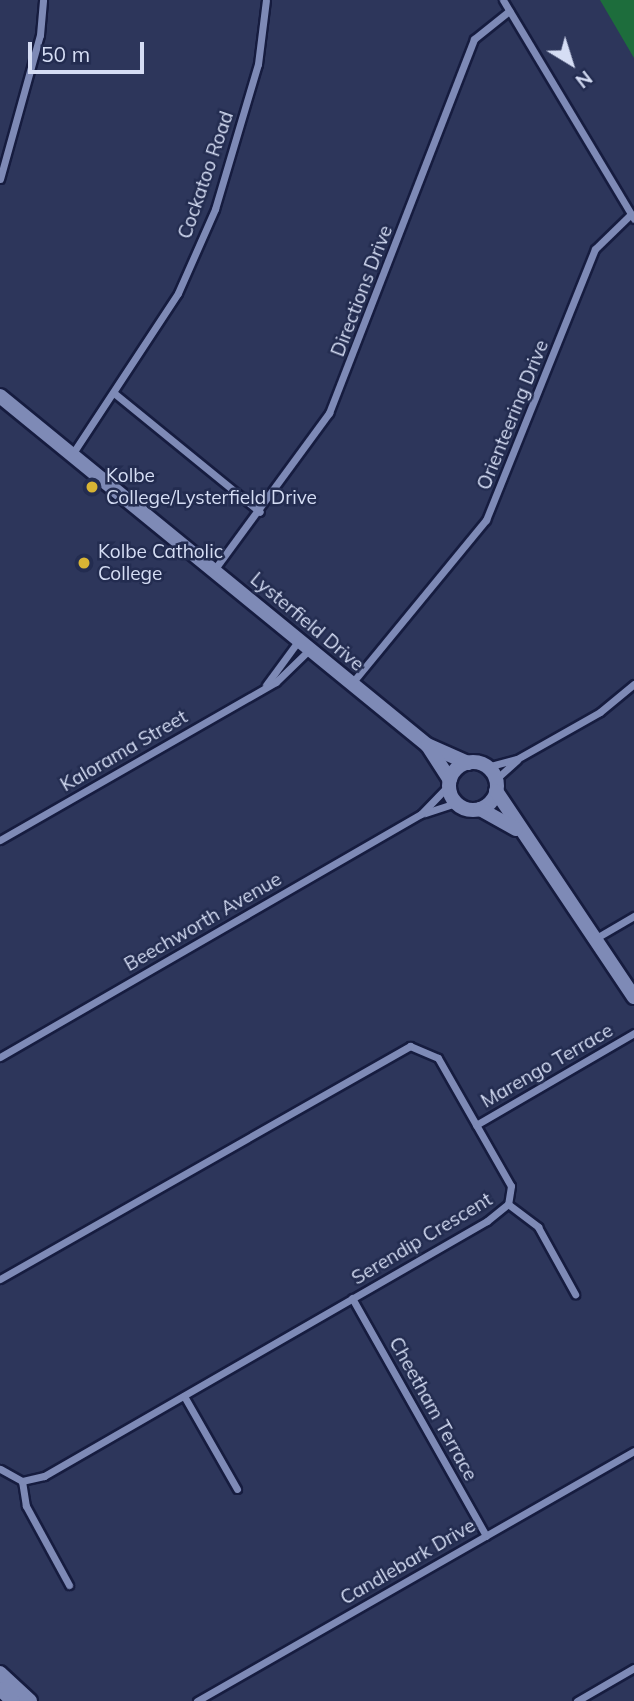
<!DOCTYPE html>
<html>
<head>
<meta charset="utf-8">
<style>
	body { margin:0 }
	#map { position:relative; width:634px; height:1701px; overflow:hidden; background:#2d365b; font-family:Mulish,sans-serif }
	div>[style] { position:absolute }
	.green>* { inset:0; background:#1d6d3c }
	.roads { filter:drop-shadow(2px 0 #161c3f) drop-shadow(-2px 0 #161c3f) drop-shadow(0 2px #161c3f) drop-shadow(0 -2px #161c3f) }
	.street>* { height:7px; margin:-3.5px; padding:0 3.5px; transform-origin:3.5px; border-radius:3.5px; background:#7e8ab6 }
	.secondary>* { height:14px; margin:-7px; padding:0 7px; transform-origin:7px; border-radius:7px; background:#7e8ab6 }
	.secondary>.ring { margin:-7px; padding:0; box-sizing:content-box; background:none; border:14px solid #7e8ab6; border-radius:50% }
	.dots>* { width:19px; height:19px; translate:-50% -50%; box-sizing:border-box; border:4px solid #232c50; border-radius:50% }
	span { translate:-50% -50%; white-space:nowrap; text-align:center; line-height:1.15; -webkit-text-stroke:5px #232c50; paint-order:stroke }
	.street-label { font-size:19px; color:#d5ddf4 }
	.poi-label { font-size:19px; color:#d5ddf4 }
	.left { translate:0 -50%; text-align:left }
	.north { position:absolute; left:536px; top:28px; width:70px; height:70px; -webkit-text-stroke:5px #232c50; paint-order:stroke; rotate:142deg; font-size:19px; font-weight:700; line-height:28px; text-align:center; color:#d5ddf4 }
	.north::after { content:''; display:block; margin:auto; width:24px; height:32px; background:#d5ddf4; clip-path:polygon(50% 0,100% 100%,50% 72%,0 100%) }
	.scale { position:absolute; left:28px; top:42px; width:116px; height:32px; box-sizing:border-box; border:4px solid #d5ddf4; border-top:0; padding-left:9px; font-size:21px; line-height:24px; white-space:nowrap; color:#d5ddf4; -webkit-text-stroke:5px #232c50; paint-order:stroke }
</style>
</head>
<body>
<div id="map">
	<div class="green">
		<i style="clip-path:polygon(600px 0,634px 0,634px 58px)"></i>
	</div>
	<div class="roads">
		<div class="street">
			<i style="left:503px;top:0;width:255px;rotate:59.1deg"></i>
			<i style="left:0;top:179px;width:149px;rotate:-74.5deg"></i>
			<i style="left:40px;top:35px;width:35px;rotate:-85deg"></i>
			<i style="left:114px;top:393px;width:188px;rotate:39.2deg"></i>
			<i style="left:73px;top:453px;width:191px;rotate:-56.7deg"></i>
			<i style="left:178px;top:293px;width:92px;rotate:-66.2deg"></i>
			<i style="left:215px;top:209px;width:151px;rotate:-73.5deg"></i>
			<i style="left:258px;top:64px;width:64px;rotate:-82.9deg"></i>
			<i style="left:214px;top:570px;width:195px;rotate:-53.8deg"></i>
			<i style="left:329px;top:413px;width:401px;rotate:-68.8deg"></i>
			<i style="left:474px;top:39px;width:45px;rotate:-38.7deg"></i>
			<i style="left:352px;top:683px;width:211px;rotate:-50.6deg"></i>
			<i style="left:486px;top:520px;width:292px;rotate:-68.1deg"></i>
			<i style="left:595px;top:249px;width:50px;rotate:-44.2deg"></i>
			<i style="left:266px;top:685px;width:56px;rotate:-53.7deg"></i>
			<i style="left:487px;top:767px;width:31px;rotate:-15deg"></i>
			<i style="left:517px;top:759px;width:95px;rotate:-29.5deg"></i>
			<i style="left:600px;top:712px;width:44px;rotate:-39.5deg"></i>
			<i style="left:495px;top:780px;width:30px;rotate:-42deg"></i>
			<i style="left:425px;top:813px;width:33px;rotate:-18deg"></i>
			<i style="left:0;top:840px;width:318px;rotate:-29.8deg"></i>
			<i style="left:276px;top:682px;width:47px;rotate:-44.1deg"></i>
			<i style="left:598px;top:937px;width:42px;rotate:-30.3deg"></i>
			<i style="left:0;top:1057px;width:486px;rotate:-30deg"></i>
			<i style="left:421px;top:814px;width:40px;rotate:-46deg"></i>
			<i style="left:476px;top:1125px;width:183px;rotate:-30.2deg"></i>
			<i style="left:508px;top:1204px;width:38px;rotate:37deg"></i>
			<i style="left:538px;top:1227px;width:77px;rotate:61.1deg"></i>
			<i style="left:0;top:1279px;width:472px;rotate:-29.6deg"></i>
			<i style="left:410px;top:1046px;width:30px;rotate:23deg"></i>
			<i style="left:438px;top:1058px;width:147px;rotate:60.3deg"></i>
			<i style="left:511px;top:1186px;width:18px;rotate:99deg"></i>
			<i style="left:508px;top:1204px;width:27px;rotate:141deg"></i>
			<i style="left:487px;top:1221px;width:511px;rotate:150.07deg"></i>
			<i style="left:44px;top:1476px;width:23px;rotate:167deg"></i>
			<i style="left:22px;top:1481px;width:25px;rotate:-151deg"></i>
			<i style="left:352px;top:1298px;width:273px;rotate:60.6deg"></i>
			<i style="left:184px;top:1396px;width:107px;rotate:60.3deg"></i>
			<i style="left:22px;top:1481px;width:25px;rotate:81deg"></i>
			<i style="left:26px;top:1506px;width:90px;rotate:61.4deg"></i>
			<i style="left:197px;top:1701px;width:503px;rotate:-29.77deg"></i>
			<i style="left:577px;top:1701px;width:66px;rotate:-30.1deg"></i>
		</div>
		<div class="secondary">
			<i style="left:0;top:396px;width:551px;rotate:39.26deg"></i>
			<i style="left:427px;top:745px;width:45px;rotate:23.7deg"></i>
			<i style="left:428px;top:746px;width:40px;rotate:57.1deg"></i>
			<i class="ring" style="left:449px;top:762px;width:34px;height:34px"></i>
			<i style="left:496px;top:791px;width:248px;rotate:56.2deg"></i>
			<i style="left:480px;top:809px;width:41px;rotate:29.1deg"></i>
			<i style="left:0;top:1673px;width:41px;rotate:43deg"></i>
			<i style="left:0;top:1689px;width:18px;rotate:43deg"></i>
		</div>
	</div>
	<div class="dots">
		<i style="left:92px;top:487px;background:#d8b434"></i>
		<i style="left:84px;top:563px;background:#d8b434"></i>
	</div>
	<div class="street-label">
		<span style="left:206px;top:175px;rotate:-71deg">Cockatoo Road</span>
		<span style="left:362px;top:291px;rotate:-69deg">Directions Drive</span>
		<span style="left:513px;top:415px;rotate:-68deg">Orienteering Drive</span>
		<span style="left:307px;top:622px;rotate:40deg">Lysterfield Drive</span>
		<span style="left:124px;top:751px;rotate:-30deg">Kalorama Street</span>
		<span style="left:203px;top:922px;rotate:-30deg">Beechworth Avenue</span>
		<span style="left:547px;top:1066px;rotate:-30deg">Marengo Terrace</span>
		<span style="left:422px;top:1239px;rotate:-31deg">Serendip Crescent</span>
		<span style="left:433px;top:1409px;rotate:61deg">Cheetham Terrace</span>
		<span style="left:408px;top:1562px;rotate:-30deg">Candlebark Drive</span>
	</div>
	<div class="poi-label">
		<span class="left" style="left:106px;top:487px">Kolbe<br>College/Lysterfield Drive</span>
		<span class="left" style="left:98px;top:563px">Kolbe Catholic<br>College</span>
	</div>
	<div class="north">N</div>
	<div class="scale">50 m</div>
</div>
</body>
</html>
